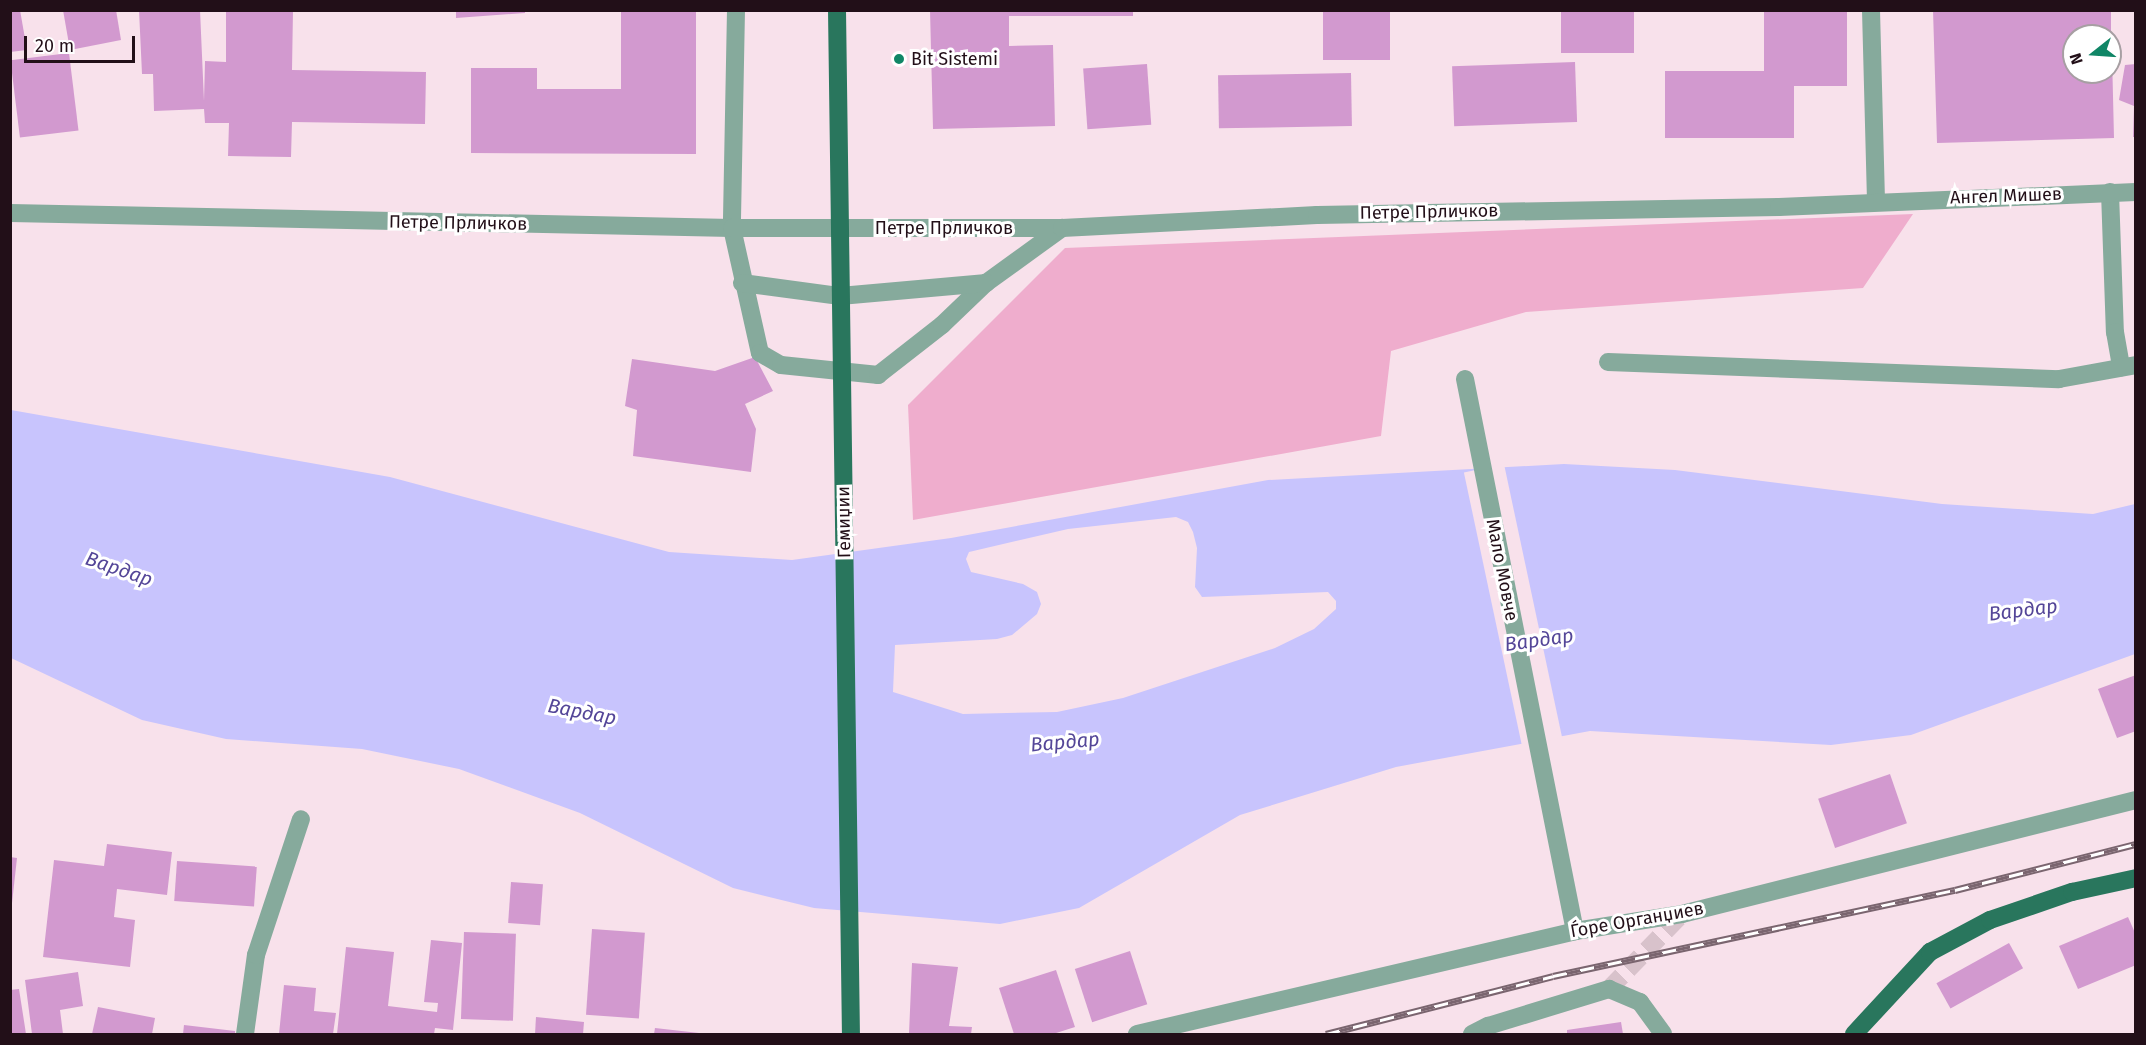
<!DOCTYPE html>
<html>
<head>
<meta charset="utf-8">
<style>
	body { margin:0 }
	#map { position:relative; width:2146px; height:1045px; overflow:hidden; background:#f8e1eb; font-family:"Fira Sans",sans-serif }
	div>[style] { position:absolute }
	.green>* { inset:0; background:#efadcd }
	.water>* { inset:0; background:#c8c4fd }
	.pier>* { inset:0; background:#f8e1eb; transform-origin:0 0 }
	.building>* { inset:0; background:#d299cf; transform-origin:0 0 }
	.minor-tunnel>* { height:18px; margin-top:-9px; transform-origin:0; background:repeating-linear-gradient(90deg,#d8c2cb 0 18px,transparent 0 27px) }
	.minor>* { height:18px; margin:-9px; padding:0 9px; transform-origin:9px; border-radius:9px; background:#86aa9c }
	.major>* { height:18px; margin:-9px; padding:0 9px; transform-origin:9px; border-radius:9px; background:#29765d }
	.rail>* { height:7px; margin-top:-3.5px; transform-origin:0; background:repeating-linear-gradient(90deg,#fff 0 14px,#7a656f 0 28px); box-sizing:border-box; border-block:2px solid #7a656f }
	.major-bridge>* { height:18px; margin:-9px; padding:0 9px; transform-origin:9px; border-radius:9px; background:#29765d }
	.dots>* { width:16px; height:16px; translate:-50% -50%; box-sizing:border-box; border:3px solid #fff; border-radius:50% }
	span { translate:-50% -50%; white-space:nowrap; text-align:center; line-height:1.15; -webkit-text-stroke:6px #fff; paint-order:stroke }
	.poi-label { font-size:18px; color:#220f18 }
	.left { translate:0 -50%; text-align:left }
	.street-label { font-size:18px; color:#220f18 }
	.water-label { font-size:20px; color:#544698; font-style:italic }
	.frame { position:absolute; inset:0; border:12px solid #220f18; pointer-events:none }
	.north { position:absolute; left:2062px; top:24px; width:60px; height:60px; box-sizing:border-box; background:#fff; border:2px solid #a79fa3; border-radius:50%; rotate:253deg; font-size:16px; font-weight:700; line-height:24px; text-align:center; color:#220f18 }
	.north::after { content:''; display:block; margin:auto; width:21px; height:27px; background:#108666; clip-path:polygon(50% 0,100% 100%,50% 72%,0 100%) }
	.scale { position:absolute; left:24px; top:36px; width:111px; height:27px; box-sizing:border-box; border:3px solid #220f18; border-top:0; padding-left:8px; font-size:18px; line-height:21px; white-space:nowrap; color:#220f18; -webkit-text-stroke:4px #fff; paint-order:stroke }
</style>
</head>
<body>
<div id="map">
	<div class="green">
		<i style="clip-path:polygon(1913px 214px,1863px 288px,1526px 312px,1391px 351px,1381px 436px,913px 520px,908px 405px,1065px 248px)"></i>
	</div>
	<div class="water">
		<i style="clip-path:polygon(evenodd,11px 410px,390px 477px,669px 552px,792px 560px,951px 538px,1268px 480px,1564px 464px,1675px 470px,1942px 504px,2093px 514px,2135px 504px,2135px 654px,1911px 735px,1831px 745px,1590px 731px,1396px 767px,1240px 815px,1079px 908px,1000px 924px,814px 908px,733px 888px,580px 813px,459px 769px,362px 749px,226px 739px,142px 720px,11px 658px,11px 410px,1176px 517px,1188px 522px,1193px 532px,1197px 548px,1195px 587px,1202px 597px,1328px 592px,1336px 601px,1336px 609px,1314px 629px,1275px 648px,1123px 698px,1057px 712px,963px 714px,893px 692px,895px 645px,997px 639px,1012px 635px,1037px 614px,1041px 604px,1037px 592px,1023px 584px,971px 572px,966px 559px,969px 552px,1068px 529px,1176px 517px)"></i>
	</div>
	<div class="pier">
		<i style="left:1504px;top:464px;width:280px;height:41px;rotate:78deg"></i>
	</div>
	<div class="building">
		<i style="clip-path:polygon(10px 10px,20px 10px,27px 50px,10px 52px)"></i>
		<i style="clip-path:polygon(63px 10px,116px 10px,121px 40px,70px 50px)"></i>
		<i style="clip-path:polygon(139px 10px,200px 10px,204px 101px,205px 61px,226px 62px,226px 10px,293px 10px,292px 70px,426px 72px,425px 124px,292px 122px,291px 157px,228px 156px,229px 123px,205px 123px,204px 109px,154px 111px,153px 74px,142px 74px)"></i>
		<i style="clip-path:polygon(456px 10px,525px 10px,525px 13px,456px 18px)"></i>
		<i style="clip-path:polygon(621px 10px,696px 10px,696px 154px,471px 153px,471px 68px,537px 68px,537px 89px,621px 89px)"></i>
		<i style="clip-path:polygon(930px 10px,1133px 10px,1133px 16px,1009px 16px,1009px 46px,1053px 45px,1055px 126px,933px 129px)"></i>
		<i style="left:1323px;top:10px;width:67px;height:50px"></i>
		<i style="left:1561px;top:10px;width:73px;height:43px"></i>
		<i style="clip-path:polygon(1764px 10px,1847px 10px,1847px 86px,1794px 86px,1794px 138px,1665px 138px,1665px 71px,1764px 71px)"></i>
		<i style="clip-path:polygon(1933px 10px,2111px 10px,2111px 36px,2074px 36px,2074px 72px,2110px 72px,2112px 54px,2114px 138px,1937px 143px)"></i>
		<i style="left:69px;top:53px;width:78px;height:59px;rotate:83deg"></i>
		<i style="left:1575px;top:62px;width:60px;height:123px;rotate:88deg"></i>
		<i style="left:1147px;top:64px;width:61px;height:64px;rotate:86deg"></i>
		<i style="clip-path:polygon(2136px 64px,2136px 137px,2133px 137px,2134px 106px,2119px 100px,2125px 65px)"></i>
		<i style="left:1351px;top:73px;width:53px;height:133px;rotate:89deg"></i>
		<i style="clip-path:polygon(755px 357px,773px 391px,745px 404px,756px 429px,751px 472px,633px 456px,637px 410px,625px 406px,632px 359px,715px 371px)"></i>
		<i style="clip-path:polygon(2136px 675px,2136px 731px,2117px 738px,2098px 689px)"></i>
		<i style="left:1890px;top:774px;width:52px;height:76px;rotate:71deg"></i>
		<i style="clip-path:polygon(107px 844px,172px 852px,167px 895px,117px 889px,114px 917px,135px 920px,130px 967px,43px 957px,54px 860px,104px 866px)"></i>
		<i style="clip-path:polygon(10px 857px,17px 858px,12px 903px,10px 903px)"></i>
		<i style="left:177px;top:861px;width:80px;height:40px;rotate:4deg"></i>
		<i style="left:511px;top:882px;width:32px;height:41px;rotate:4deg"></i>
		<i style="clip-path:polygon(2128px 917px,2136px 935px,2136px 965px,2078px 989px,2059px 946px)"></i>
		<i style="left:592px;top:929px;width:53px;height:86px;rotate:4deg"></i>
		<i style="left:464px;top:932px;width:52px;height:87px;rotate:2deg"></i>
		<i style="clip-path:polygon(431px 940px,462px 943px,453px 1030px,435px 1028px,434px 1034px,337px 1034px,346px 947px,394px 952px,388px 1006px,437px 1012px,438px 1003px,424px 1002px)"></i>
		<i style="left:2009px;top:943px;width:29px;height:83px;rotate:61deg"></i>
		<i style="left:1130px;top:951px;width:56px;height:58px;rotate:72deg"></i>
		<i style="clip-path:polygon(912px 963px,958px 967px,949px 1026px,972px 1027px,971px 1034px,909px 1034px)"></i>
		<i style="clip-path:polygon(1056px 970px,1075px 1027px,1053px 1034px,1014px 1034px,999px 988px)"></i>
		<i style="clip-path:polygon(78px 972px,83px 1006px,60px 1010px,63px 1034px,32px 1034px,25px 980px)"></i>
		<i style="clip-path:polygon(284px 985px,316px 988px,314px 1011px,336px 1013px,333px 1034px,279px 1034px)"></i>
		<i style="clip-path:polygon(19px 989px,26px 1034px,10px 1034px,10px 990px)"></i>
		<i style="clip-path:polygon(98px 1007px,155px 1018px,152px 1034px,92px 1034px)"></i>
		<i style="clip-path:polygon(536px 1017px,584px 1022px,583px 1034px,535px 1034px)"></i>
		<i style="clip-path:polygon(1621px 1022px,1623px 1034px,1567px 1034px,1567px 1030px)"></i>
		<i style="clip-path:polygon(184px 1025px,235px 1031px,235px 1034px,183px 1034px)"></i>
		<i style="clip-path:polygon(655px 1028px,699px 1033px,699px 1034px,654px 1034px)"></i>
	</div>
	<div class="minor-tunnel">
		<i style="left:1609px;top:989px;width:105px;rotate:-45.8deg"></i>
	</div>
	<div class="minor">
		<i style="left:736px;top:10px;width:218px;rotate:91.1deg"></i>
		<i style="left:732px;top:228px;width:128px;rotate:77.4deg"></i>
		<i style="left:760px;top:353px;width:24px;rotate:30deg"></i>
		<i style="left:781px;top:365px;width:98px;rotate:5.9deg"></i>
		<i style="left:878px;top:375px;width:81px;rotate:-38deg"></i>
		<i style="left:942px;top:325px;width:61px;rotate:-43.7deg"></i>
		<i style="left:986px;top:283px;width:94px;rotate:-35.9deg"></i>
		<i style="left:1871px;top:10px;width:191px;rotate:88.5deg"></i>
		<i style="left:2110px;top:192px;width:140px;rotate:88deg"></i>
		<i style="left:2115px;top:332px;width:36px;rotate:80deg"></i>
		<i style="left:10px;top:213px;width:722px;rotate:1.19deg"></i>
		<i style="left:732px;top:228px;width:330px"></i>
		<i style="left:1062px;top:228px;width:255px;rotate:-2.9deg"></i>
		<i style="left:1317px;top:215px;width:462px;rotate:-1deg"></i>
		<i style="left:1779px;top:207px;width:357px;rotate:-2.4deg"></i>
		<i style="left:742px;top:283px;width:99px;rotate:7.6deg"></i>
		<i style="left:840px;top:296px;width:147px;rotate:-5.1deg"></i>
		<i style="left:1608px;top:362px;width:451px;rotate:2.2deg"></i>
		<i style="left:2059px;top:379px;width:78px;rotate:-10.3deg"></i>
		<i style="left:1465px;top:379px;width:563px;rotate:78.73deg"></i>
		<i style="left:245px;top:1034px;width:80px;rotate:-82.1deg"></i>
		<i style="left:256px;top:955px;width:143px;rotate:-71.7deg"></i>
		<i style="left:1137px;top:1034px;width:450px;rotate:-13.2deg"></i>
		<i style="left:1575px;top:931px;width:108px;rotate:-9deg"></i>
		<i style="left:1682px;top:914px;width:468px;rotate:-14.1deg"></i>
		<i style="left:1472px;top:1034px;width:18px;rotate:-27deg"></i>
		<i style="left:1488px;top:1026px;width:127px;rotate:-17deg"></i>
		<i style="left:1609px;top:989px;width:34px;rotate:23deg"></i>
		<i style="left:1640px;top:1002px;width:39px;rotate:54deg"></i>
	</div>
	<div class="major">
		<i style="left:1854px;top:1034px;width:112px;rotate:-47.2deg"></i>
		<i style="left:1930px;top:952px;width:68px;rotate:-28.1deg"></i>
		<i style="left:1990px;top:920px;width:87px;rotate:-18.9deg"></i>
		<i style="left:2072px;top:892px;width:66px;rotate:-12.3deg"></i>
	</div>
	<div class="rail">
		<i style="left:1326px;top:1034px;width:234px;rotate:-14.3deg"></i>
		<i style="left:1553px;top:976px;width:411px;rotate:-12.1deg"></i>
		<i style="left:1955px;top:890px;width:187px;rotate:-14.3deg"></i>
	</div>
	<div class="major-bridge">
		<i style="left:837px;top:10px;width:1024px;rotate:89.22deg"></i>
	</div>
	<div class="dots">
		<i style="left:899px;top:59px;background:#108666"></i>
	</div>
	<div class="poi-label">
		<span class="left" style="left:911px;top:59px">Bit Sistemi</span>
	</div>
	<div class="street-label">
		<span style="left:2006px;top:196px;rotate:-2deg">Ангел Мишев</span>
		<span style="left:1429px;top:212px;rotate:-1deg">Петре Прличков</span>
		<span style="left:458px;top:223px;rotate:1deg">Петре Прличков</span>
		<span style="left:944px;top:228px">Петре Прличков</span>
		<span style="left:844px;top:522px;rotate:-91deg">Гемиџии</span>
		<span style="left:1502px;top:570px;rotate:79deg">Мало Мовче</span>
		<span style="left:1637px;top:920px;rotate:-10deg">Ѓоре Органџиев</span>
	</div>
	<div class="water-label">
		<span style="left:119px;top:569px;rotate:19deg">Вардар</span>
		<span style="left:2023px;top:610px;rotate:-7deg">Вардар</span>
		<span style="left:1539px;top:640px;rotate:-8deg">Вардар</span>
		<span style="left:582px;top:712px;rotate:11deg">Вардар</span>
		<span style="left:1065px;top:742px;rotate:-5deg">Вардар</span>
	</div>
	<div class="frame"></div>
	<div class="north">N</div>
	<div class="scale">20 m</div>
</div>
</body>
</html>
